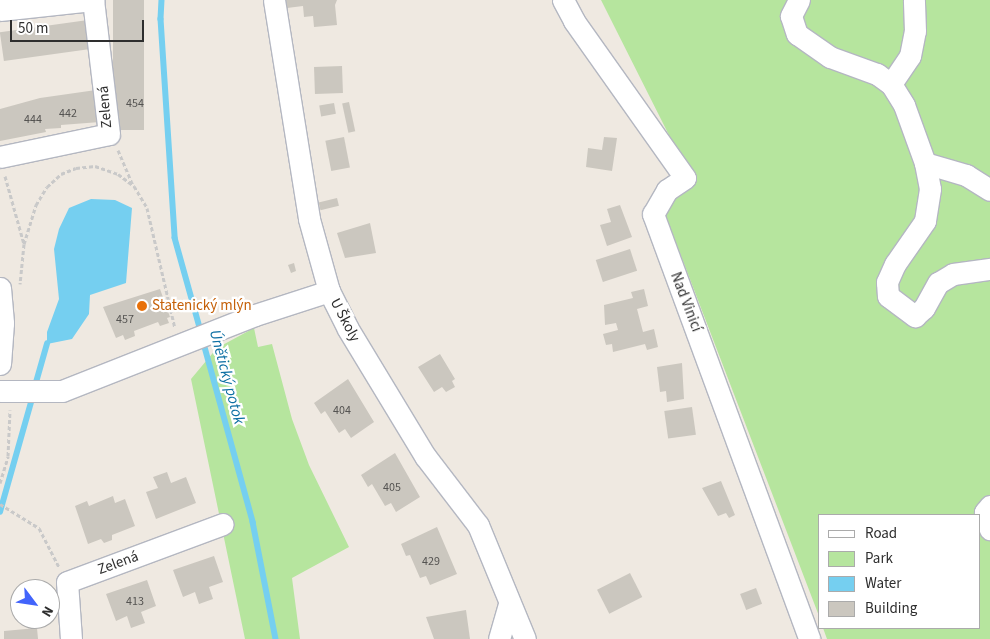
<!DOCTYPE html>
<html>
<head>
<meta charset="utf-8">
<style>
	body { margin:0 }
	#map { position:relative; width:990px; height:639px; overflow:hidden; background:#efe9e1; font-family:"Source Sans 3",sans-serif }
	div>[style] { position:absolute }
	.green>* { inset:0; background:#b6e59e }
	.water>* { inset:0; background:#75cff0 }
	.stream>* { height:5.5px; margin:-2.75px; padding:0 2.75px; transform-origin:2.75px; border-radius:2.75px; background:#75cff0 }
	.building>* { inset:0; background:#cbc7bf; transform-origin:0 0 }
	.path>* { height:3px; margin-top:-1.5px; transform-origin:0; background:repeating-linear-gradient(90deg,#c9c9c9 0 4px,transparent 0 6.5px) }
	.roads { filter:drop-shadow(1px 0 #b4b7c1) drop-shadow(-1px 0 #b4b7c1) drop-shadow(0 1px #b4b7c1) drop-shadow(0 -1px #b4b7c1) }
	.minor>* { height:21px; margin:-10.5px; padding:0 10.5px; transform-origin:10.5px; border-radius:10.5px; background:#fff }
	.dots>* { width:14px; height:14px; translate:-50% -50%; box-sizing:border-box; border:2px solid #fff; border-radius:50% }
	span { translate:-50% -50%; white-space:nowrap; text-align:center; line-height:1.15; -webkit-text-stroke:4.5px #fff; paint-order:stroke }
	.number-label { font-size:12px; color:#555452 }
	.number-label span { -webkit-text-stroke-width:0 }
	.street-label { font-size:15px; color:#2e2e2e }
	.food-label { font-size:15px; color:#c56008 }
	.left { translate:0 -50%; text-align:left }
	.water-label { font-size:16px; color:#0d6fa3; font-style:italic }
	.legend { position:absolute; left:818px; top:514px; width:162px; height:115px; box-sizing:border-box; background:#fff; border:1px solid #ababab; margin:0; padding:6px 9px; list-style:none; font-size:15px; color:#2e2e2e }
	.legend li { display:flex; align-items:center; gap:10px; height:25px }
	.legend b { width:25px; border:1px solid #ababab }
	.north { position:absolute; left:10px; top:579px; width:50px; height:50px; box-sizing:border-box; background:#fff; border:1px solid #ababab; border-radius:50%; rotate:121deg; font-size:14px; font-weight:700; line-height:20px; text-align:center; color:#2e2e2e }
	.north::after { content:''; display:block; margin:auto; width:18px; height:22px; background:#4264fb; clip-path:polygon(50% 0,100% 100%,50% 72%,0 100%) }
	.scale { position:absolute; left:10px; top:20px; width:134px; height:22px; box-sizing:border-box; border:2px solid #2e2e2e; border-top:0; padding-left:6px; font-size:15px; line-height:18px; white-space:nowrap; color:#2e2e2e; -webkit-text-stroke:4px #fff; paint-order:stroke }
</style>
</head>
<body>
<div id="map">
	<div class="green">
		<i style="clip-path:polygon(601px 0,990px 0,990px 639px,827px 639px,823px 628px,979px 628px,979px 515px,819px 515px,819px 616px,665px 214px,684px 165px)"></i>
		<i style="clip-path:polygon(254px 328px,258px 347px,272px 344px,292px 419px,309px 465px,349px 547px,292px 578px,300px 639px,245px 639px,191px 379px,217px 348px)"></i>
	</div>
	<div class="water">
		<i style="clip-path:polygon(91px 199px,115px 200px,132px 208px,126px 283px,90px 295px,89px 314px,72px 339px,47px 344px,47px 332px,59px 299px,54px 249px,59px 229px,69px 208px)"></i>
	</div>
	<div class="stream">
		<i style="left:162px;top:0;width:19px;rotate:93deg"></i>
		<i style="left:161px;top:19px;width:219px;rotate:86.3deg"></i>
		<i style="left:175px;top:238px;width:97px;rotate:74.4deg"></i>
		<i style="left:203px;top:340px;width:189px;rotate:74.6deg"></i>
		<i style="left:253px;top:522px;width:119px;rotate:78.9deg"></i>
		<i style="left:35px;top:386px;width:44px;rotate:-74.1deg"></i>
		<i style="left:0;top:512px;width:122px;rotate:-74.2deg"></i>
	</div>
	<div class="building">
		<i style="left:113px;top:0;width:31px;height:130px"></i>
		<i style="clip-path:polygon(286px 0,337px 0,335px 5px,337px 25px,314px 27px,313px 16px,304px 17px,303px 6px,287px 8px)"></i>
		<i style="left:88px;top:20px;width:29px;height:89px;rotate:82deg"></i>
		<i style="left:342px;top:66px;width:27px;height:28px;rotate:88deg"></i>
		<i style="clip-path:polygon(96px 90px,100px 122px,61px 125px,61px 128px,45px 129px,46px 132px,0 141px,0 109px,40px 98px)"></i>
		<i style="left:349px;top:102px;width:30px;height:7px;rotate:78deg"></i>
		<i style="left:334px;top:103px;width:11px;height:15px;rotate:80deg"></i>
		<i style="left:344px;top:137px;width:31px;height:19px;rotate:79deg"></i>
		<i style="clip-path:polygon(604px 137px,617px 138px,612px 171px,586px 167px,588px 148px,602px 150px)"></i>
		<i style="left:337px;top:198px;width:8px;height:19px;rotate:76deg"></i>
		<i style="clip-path:polygon(620px 205px,632px 237px,607px 246px,600px 225px,611px 222px,607px 209px)"></i>
		<i style="clip-path:polygon(370px 223px,376px 253px,345px 258px,337px 233px)"></i>
		<i style="left:630px;top:249px;width:23px;height:36px;rotate:72deg"></i>
		<i style="clip-path:polygon(294px 263px,296px 271px,291px 273px,288px 265px)"></i>
		<i style="clip-path:polygon(160px 289px,170px 317px,167px 318px,169px 323px,160px 326px,158px 322px,134px 331px,135px 336px,125px 340px,123px 335px,116px 338px,103px 307px)"></i>
		<i style="clip-path:polygon(644px 289px,648px 306px,637px 309px,643px 332px,654px 329px,658px 347px,647px 350px,645px 344px,613px 352px,612px 344px,606px 345px,603px 334px,618px 330px,616px 323px,605px 325px,604px 305px,633px 298px,631px 292px)"></i>
		<i style="clip-path:polygon(440px 354px,455px 379px,452px 381px,455px 387px,446px 392px,442px 387px,434px 392px,418px 367px)"></i>
		<i style="clip-path:polygon(682px 363px,684px 399px,667px 402px,666px 391px,660px 392px,657px 367px)"></i>
		<i style="clip-path:polygon(348px 379px,374px 422px,351px 438px,345px 429px,339px 433px,325px 411px,321px 414px,314px 403px)"></i>
		<i style="left:692px;top:407px;width:28px;height:28px;rotate:82deg"></i>
		<i style="clip-path:polygon(395px 453px,420px 497px,396px 512px,391px 503px,385px 506px,372px 484px,368px 487px,361px 475px)"></i>
		<i style="clip-path:polygon(167px 472px,171px 483px,186px 477px,196px 503px,156px 519px,146px 492px,158px 488px,153px 477px)"></i>
		<i style="clip-path:polygon(721px 481px,735px 515px,729px 518px,726px 513px,718px 516px,702px 488px)"></i>
		<i style="clip-path:polygon(113px 496px,115px 503px,125px 499px,135px 526px,112px 535px,112px 540px,104px 543px,101px 539px,88px 544px,75px 506px,87px 501px,89px 506px)"></i>
		<i style="clip-path:polygon(437px 527px,457px 574px,430px 585px,426px 576px,420px 578px,410px 555px,406px 556px,401px 544px)"></i>
		<i style="clip-path:polygon(214px 556px,223px 582px,209px 587px,213px 599px,199px 604px,195px 592px,183px 597px,173px 570px)"></i>
		<i style="left:630px;top:573px;width:27px;height:37px;rotate:63deg"></i>
		<i style="clip-path:polygon(147px 580px,156px 606px,141px 612px,145px 623px,131px 628px,127px 616px,116px 621px,106px 594px)"></i>
		<i style="left:756px;top:588px;width:17px;height:17px;rotate:69deg"></i>
		<i style="clip-path:polygon(466px 610px,470px 639px,434px 639px,426px 617px)"></i>
		<i style="clip-path:polygon(37px 628px,38px 639px,4px 639px,4px 631px)"></i>
	</div>
	<div class="path">
		<i style="left:118px;top:150px;width:38px;rotate:67deg"></i>
		<i style="left:5px;top:176px;width:71px;rotate:74.4deg"></i>
		<i style="left:24px;top:244px;width:40px;rotate:95.7deg"></i>
		<i style="left:24px;top:244px;width:41px;rotate:-72.9deg"></i>
		<i style="left:36px;top:205px;width:21px;rotate:-59deg"></i>
		<i style="left:47px;top:187px;width:19px;rotate:-43deg"></i>
		<i style="left:61px;top:174px;width:16px;rotate:-22deg"></i>
		<i style="left:76px;top:168px;width:19px;rotate:-6deg"></i>
		<i style="left:95px;top:166px;width:24px;rotate:19deg"></i>
		<i style="left:118px;top:174px;width:20px;rotate:37deg"></i>
		<i style="left:134px;top:186px;width:26px;rotate:59deg"></i>
		<i style="left:147px;top:208px;width:123px;rotate:76.9deg"></i>
		<i style="left:0;top:483px;width:28px;rotate:-73deg"></i>
		<i style="left:8px;top:456px;width:46px;rotate:-87.5deg"></i>
		<i style="left:0;top:504px;width:46px;rotate:31.6deg"></i>
		<i style="left:39px;top:528px;width:44px;rotate:62.9deg"></i>
	</div>
	<div class="roads">
		<div class="minor">
			<i style="left:274px;top:0;width:222px;rotate:80.9deg"></i>
			<i style="left:309px;top:219px;width:75px;rotate:74.5deg"></i>
			<i style="left:329px;top:291px;width:42px;rotate:63.4deg"></i>
			<i style="left:348px;top:329px;width:149px;rotate:58.8deg"></i>
			<i style="left:425px;top:456px;width:87px;rotate:52.5deg"></i>
			<i style="left:478px;top:525px;width:123px;rotate:67.6deg"></i>
			<i style="left:563px;top:0;width:24px;rotate:62deg"></i>
			<i style="left:574px;top:21px;width:192px;rotate:54.7deg"></i>
			<i style="left:685px;top:178px;width:22px;rotate:146deg"></i>
			<i style="left:667px;top:190px;width:28px;rotate:120deg"></i>
			<i style="left:653px;top:214px;width:453px;rotate:69.8deg"></i>
			<i style="left:799px;top:0;width:18px;rotate:117deg"></i>
			<i style="left:791px;top:16px;width:19px;rotate:72deg"></i>
			<i style="left:797px;top:34px;width:40px;rotate:34.9deg"></i>
			<i style="left:830px;top:57px;width:50px;rotate:19.9deg"></i>
			<i style="left:877px;top:74px;width:17px;rotate:36deg"></i>
			<i style="left:891px;top:84px;width:25px;rotate:58deg"></i>
			<i style="left:904px;top:105px;width:62px;rotate:70.1deg"></i>
			<i style="left:925px;top:163px;width:26px;rotate:79deg"></i>
			<i style="left:930px;top:189px;width:32px;rotate:99deg"></i>
			<i style="left:925px;top:221px;width:52px;rotate:124.9deg"></i>
			<i style="left:895px;top:264px;width:20px;rotate:114deg"></i>
			<i style="left:887px;top:282px;width:14px;rotate:86deg"></i>
			<i style="left:888px;top:296px;width:34px;rotate:37deg"></i>
			<i style="left:915px;top:316px;width:12px;rotate:-42deg"></i>
			<i style="left:924px;top:308px;width:29px;rotate:-61deg"></i>
			<i style="left:938px;top:283px;width:17px;rotate:-31deg"></i>
			<i style="left:953px;top:274px;width:37px;rotate:-8deg"></i>
			<i style="left:0;top:10px;width:94px;rotate:-6.1deg"></i>
			<i style="left:891px;top:84px;width:34px;rotate:-56deg"></i>
			<i style="left:910px;top:56px;width:25px;rotate:-79deg"></i>
			<i style="left:915px;top:31px;width:31px;rotate:-92deg"></i>
			<i style="left:0;top:157px;width:111px;rotate:-11.9deg"></i>
			<i style="left:109px;top:134px;width:135px;rotate:-96.8deg"></i>
			<i style="left:925px;top:163px;width:43px;rotate:16.3deg"></i>
			<i style="left:966px;top:175px;width:28px;rotate:32deg"></i>
			<i style="left:0;top:288px;width:35px;rotate:85deg"></i>
			<i style="left:3px;top:323px;width:41px;rotate:94.2deg"></i>
			<i style="left:0;top:391px;width:62px"></i>
			<i style="left:62px;top:391px;width:207px;rotate:-21.5deg"></i>
			<i style="left:255px;top:315px;width:78px;rotate:-18deg"></i>
			<i style="left:990px;top:506px;width:8px;rotate:130deg"></i>
			<i style="left:985px;top:512px;width:18px;rotate:74deg"></i>
			<i style="left:71px;top:639px;width:57px;rotate:-94deg"></i>
			<i style="left:67px;top:582px;width:166px;rotate:-20.4deg"></i>
			<i style="left:499px;top:639px;width:36px;rotate:-74deg"></i>
		</div>
	</div>
	<div class="dots">
		<i style="left:142px;top:306px;background:#e8710a"></i>
	</div>
	<div class="number-label">
		<span style="left:135px;top:104px">454</span>
		<span style="left:68px;top:114px">442</span>
		<span style="left:33px;top:120px">444</span>
		<span style="left:125px;top:320px">457</span>
		<span style="left:342px;top:411px">404</span>
		<span style="left:392px;top:488px">405</span>
		<span style="left:431px;top:562px">429</span>
		<span style="left:135px;top:602px">413</span>
	</div>
	<div class="street-label">
		<span style="left:105px;top:107px;rotate:-95deg">Zelená</span>
		<span style="left:686px;top:302px;rotate:69deg">Nad Vinicí</span>
		<span style="left:345px;top:320px;rotate:62deg">U Školy</span>
		<span style="left:118px;top:563px;rotate:-20deg">Zelená</span>
	</div>
	<div class="food-label">
		<span class="left" style="left:152px;top:306px">Statenický mlýn</span>
	</div>
	<div class="water-label">
		<span style="left:227px;top:377px;rotate:75deg">Únětický potok</span>
	</div>
	<ul class="legend">
	<li><b style="height:6px;background:#fff"></b>Road</li>
	<li><b style="height:14px;background:#b6e59e"></b>Park</li>
	<li><b style="height:14px;background:#75cff0"></b>Water</li>
	<li><b style="height:14px;background:#cbc7bf"></b>Building</li>
	</ul>
	<div class="north">N</div>
	<div class="scale">50 m</div>
</div>
</body>
</html>
